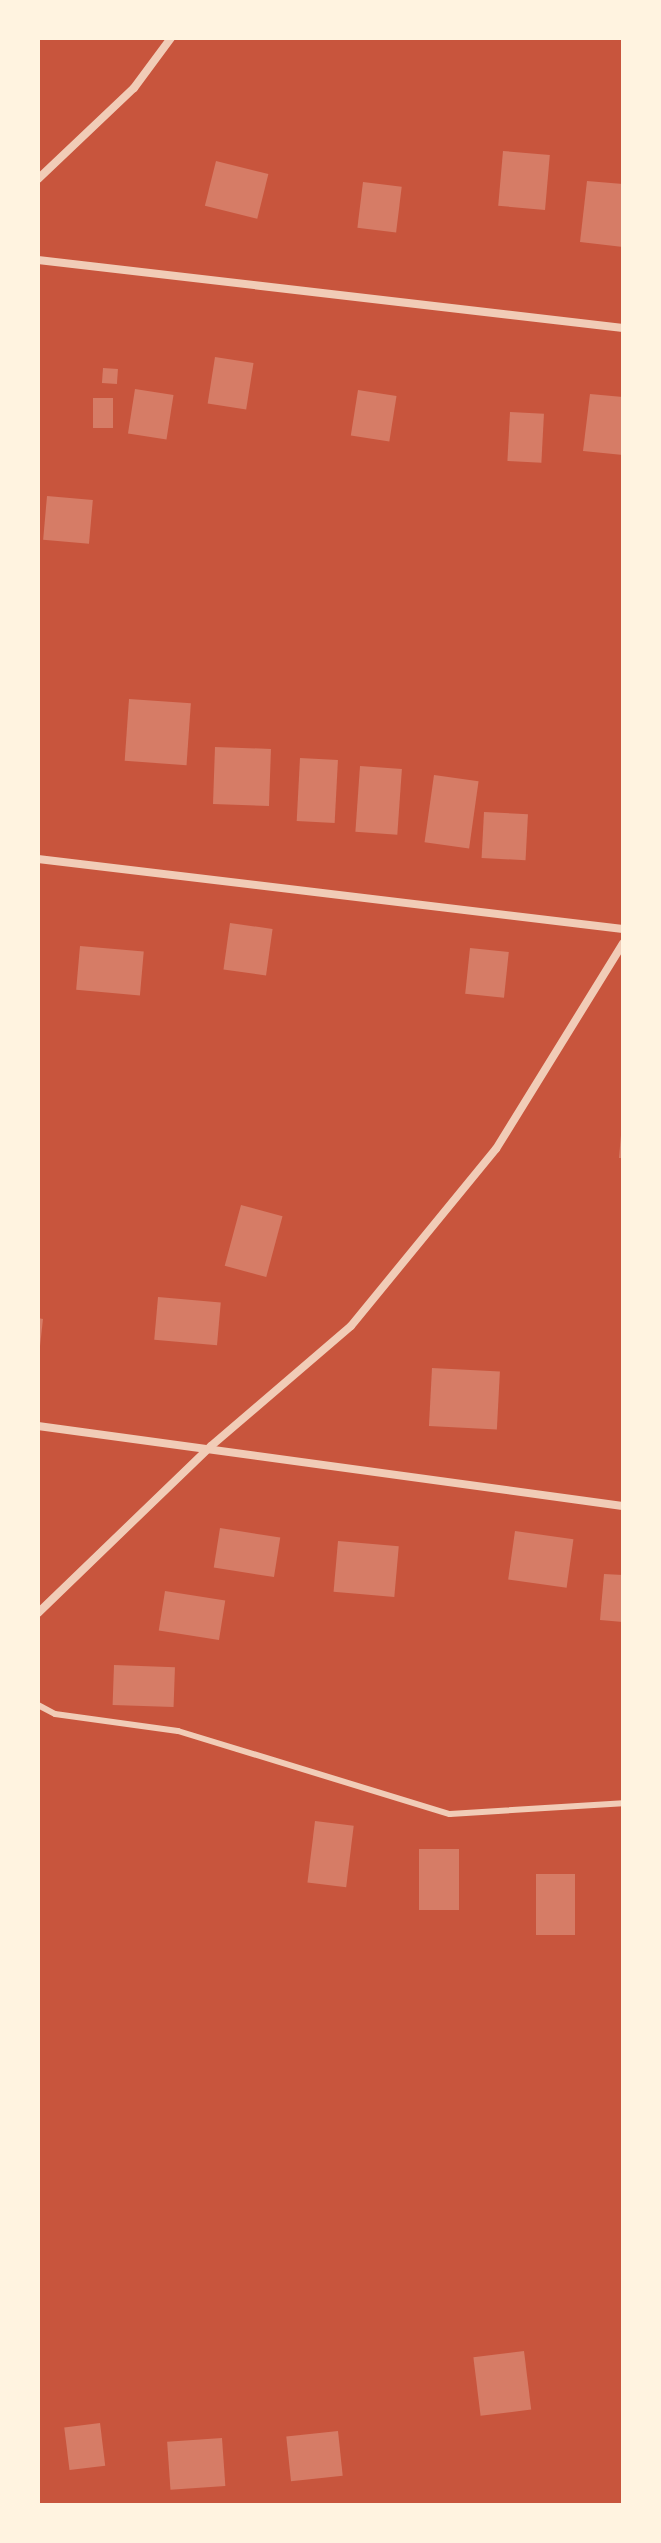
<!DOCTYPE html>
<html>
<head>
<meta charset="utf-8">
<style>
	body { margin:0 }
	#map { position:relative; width:661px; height:2543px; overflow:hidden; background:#c8553d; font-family:"Golos Text",sans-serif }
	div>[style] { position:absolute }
	.building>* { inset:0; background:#d67c66; transform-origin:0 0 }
	.service>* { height:6px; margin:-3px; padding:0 3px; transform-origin:3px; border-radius:3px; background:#f1ccb7 }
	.minor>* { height:8px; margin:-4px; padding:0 4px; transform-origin:4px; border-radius:4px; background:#f1ccb7 }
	span { translate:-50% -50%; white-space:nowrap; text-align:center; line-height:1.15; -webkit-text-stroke:8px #fff3e0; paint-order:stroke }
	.frame { position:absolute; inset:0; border:40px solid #fff3e0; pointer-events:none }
</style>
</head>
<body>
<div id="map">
	<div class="building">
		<i style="left:503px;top:151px;width:47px;height:55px;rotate:5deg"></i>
		<i style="left:216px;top:161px;width:54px;height:46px;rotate:14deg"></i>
		<i style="clip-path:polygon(587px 181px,623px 184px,623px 247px,580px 242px)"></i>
		<i style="left:363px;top:182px;width:39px;height:46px;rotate:7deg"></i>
		<i style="left:215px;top:357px;width:39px;height:47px;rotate:9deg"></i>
		<i style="left:103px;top:368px;width:15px;height:15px;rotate:4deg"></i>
		<i style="left:135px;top:389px;width:39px;height:45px;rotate:9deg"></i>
		<i style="left:358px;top:390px;width:39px;height:46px;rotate:9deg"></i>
		<i style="clip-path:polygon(590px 394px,623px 397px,623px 455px,583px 451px)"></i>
		<i style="left:93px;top:398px;width:20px;height:30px"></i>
		<i style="left:510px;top:412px;width:34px;height:49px;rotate:3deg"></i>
		<i style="left:47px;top:496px;width:46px;height:44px;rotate:5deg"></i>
		<i style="left:129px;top:699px;width:62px;height:62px;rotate:4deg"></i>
		<i style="left:215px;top:747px;width:56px;height:57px;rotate:2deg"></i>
		<i style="left:300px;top:758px;width:38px;height:63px;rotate:3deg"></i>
		<i style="left:360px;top:766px;width:42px;height:66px;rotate:4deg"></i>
		<i style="left:434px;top:775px;width:45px;height:68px;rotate:8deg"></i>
		<i style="left:484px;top:812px;width:44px;height:46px;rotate:3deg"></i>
		<i style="left:230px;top:923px;width:43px;height:47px;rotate:8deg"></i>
		<i style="left:80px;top:946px;width:64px;height:44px;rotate:5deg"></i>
		<i style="left:470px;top:948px;width:39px;height:46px;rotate:6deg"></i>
		<i style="clip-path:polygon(621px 1135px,623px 1135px,623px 1158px,619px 1158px)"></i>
		<i style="left:241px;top:1205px;width:43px;height:63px;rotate:15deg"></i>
		<i style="left:158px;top:1297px;width:63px;height:43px;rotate:5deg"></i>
		<i style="clip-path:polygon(38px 1318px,43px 1319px,40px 1346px,38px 1346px)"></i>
		<i style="left:432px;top:1368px;width:68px;height:58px;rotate:3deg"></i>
		<i style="left:220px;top:1528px;width:61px;height:40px;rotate:9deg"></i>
		<i style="left:515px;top:1531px;width:59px;height:49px;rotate:8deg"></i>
		<i style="left:338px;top:1541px;width:61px;height:51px;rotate:5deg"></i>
		<i style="clip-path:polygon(604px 1574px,623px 1575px,623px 1622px,600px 1620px)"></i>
		<i style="left:165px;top:1591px;width:61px;height:40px;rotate:9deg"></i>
		<i style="left:114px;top:1665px;width:61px;height:40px;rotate:2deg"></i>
		<i style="left:315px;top:1821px;width:39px;height:62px;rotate:7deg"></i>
		<i style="left:419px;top:1849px;width:40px;height:61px"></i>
		<i style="left:536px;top:1874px;width:39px;height:61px"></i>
		<i style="left:524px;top:2351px;width:59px;height:51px;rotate:83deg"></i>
		<i style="left:100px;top:2423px;width:43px;height:36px;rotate:83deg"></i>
		<i style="left:338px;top:2431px;width:45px;height:52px;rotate:84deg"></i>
		<i style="left:222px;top:2438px;width:48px;height:55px;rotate:86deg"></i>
	</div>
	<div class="service">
		<i style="left:38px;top:1705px;width:19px;rotate:28deg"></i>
		<i style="left:55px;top:1714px;width:124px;rotate:7.9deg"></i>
		<i style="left:178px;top:1731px;width:284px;rotate:17deg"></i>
		<i style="left:450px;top:1814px;width:173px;rotate:-3.6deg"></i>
	</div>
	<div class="minor">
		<i style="left:38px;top:179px;width:132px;rotate:-43.5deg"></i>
		<i style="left:134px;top:88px;width:62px;rotate:-53.5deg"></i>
		<i style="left:38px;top:260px;width:589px;rotate:6.63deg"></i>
		<i style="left:38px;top:859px;width:589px;rotate:6.82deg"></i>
		<i style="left:38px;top:1426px;width:590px;rotate:7.79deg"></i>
		<i style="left:38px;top:1613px;width:240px;rotate:-44deg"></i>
		<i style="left:211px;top:1446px;width:184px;rotate:-40.6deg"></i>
		<i style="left:351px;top:1326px;width:229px;rotate:-50.7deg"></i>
		<i style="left:496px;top:1149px;width:242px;rotate:-58.3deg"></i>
	</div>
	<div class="frame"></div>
</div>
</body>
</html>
